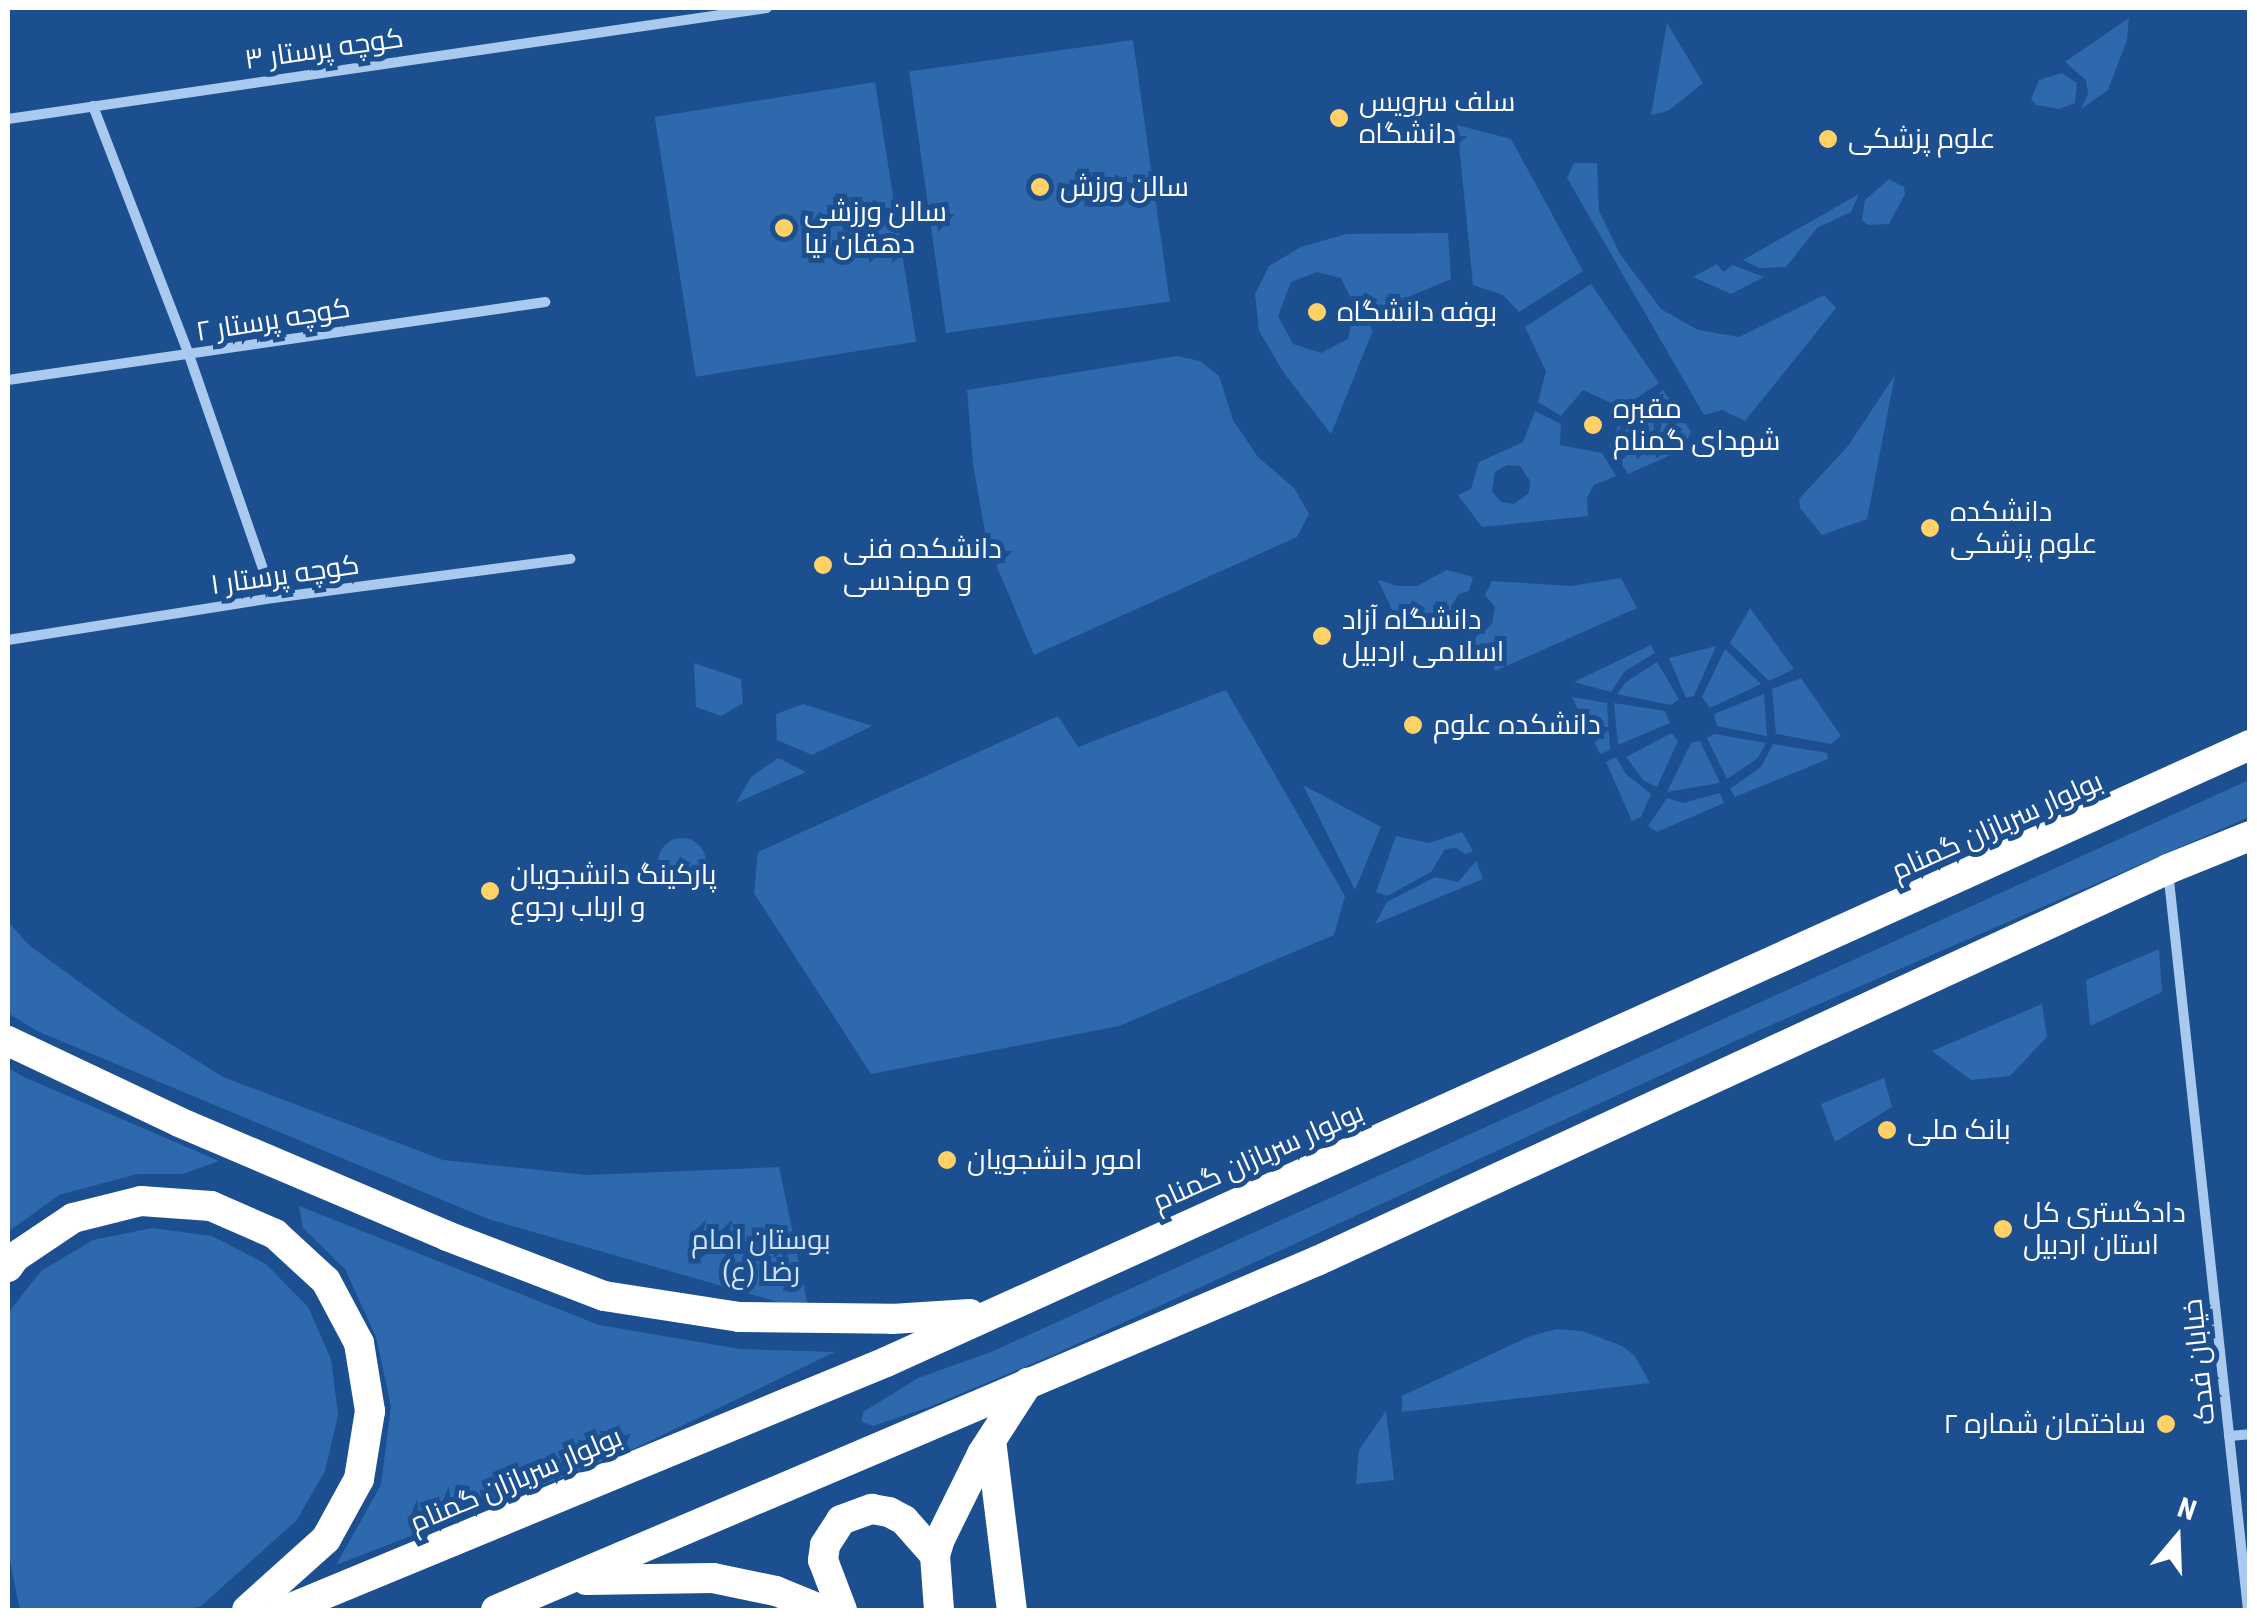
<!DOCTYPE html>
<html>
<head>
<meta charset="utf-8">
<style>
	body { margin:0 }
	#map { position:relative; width:2257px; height:1618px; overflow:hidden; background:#1b4f8f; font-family:"Roboto Condensed",Cairo,sans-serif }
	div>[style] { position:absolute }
	.green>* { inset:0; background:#2e69ad; transform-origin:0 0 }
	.round { border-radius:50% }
	.street>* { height:10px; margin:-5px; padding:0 5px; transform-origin:5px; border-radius:5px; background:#a9c9ee }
	.highway>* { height:30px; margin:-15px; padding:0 15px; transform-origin:15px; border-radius:15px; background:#fff }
	.dots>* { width:28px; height:28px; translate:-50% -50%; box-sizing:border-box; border:5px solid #1b4f8f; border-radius:50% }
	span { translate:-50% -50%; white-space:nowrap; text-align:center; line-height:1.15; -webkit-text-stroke:10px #1b4f8f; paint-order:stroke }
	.street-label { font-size:28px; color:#fff }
	.poi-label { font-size:28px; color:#fff }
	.left { translate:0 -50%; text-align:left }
	.right { translate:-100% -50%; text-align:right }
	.park-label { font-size:28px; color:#cfe3fa }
	.frame { position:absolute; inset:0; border:10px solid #fff; pointer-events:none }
	.north { position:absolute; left:2127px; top:1488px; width:100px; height:100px; -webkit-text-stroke:8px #1b4f8f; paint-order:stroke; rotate:19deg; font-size:28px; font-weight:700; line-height:40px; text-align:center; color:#fff }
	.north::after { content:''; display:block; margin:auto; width:35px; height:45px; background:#fff; clip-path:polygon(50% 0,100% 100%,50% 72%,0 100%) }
</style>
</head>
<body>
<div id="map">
	<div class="green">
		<i style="clip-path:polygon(2129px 18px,2127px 40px,2108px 90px,2081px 109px,2088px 94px,2086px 80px,2065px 62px)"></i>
		<i style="clip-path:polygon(1667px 23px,1703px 83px,1668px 111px,1651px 115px)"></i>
		<i style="left:1133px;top:40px;width:264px;height:226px;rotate:82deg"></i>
		<i style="clip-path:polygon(2062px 73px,2077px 83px,2075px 103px,2059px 109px,2036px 105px,2031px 99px,2039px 80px)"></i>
		<i style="left:875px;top:82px;width:263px;height:223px;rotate:81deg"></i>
		<i style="clip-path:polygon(1457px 125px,1511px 139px,1583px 271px,1519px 312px,1503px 295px,1473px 285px)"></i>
		<i style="clip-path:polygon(1574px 163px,1597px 163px,1599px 211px,1620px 254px,1661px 309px,1698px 330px,1739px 337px,1824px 295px,1836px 308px,1745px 421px,1722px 410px,1704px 415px,1567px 178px)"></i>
		<i style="clip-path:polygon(1889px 179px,1904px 187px,1905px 194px,1889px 224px,1868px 225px,1862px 220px,1865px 200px)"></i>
		<i style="clip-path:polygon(1859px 194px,1851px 212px,1817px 228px,1786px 267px,1759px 268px,1743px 260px)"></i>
		<i style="clip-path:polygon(evenodd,1448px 233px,1451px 279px,1382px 308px,1331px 434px,1284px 373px,1259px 331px,1255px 294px,1269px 266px,1301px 247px,1346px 234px,1448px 233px,1317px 272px,1341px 278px,1355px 307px,1348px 339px,1321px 353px,1293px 344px,1278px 316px,1291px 282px,1317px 272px)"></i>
		<i style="clip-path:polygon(1717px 264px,1723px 272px,1733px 265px,1764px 277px,1731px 294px,1693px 277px)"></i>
		<i style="clip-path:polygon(1591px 284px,1659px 383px,1622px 408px,1583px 390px,1561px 416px,1538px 402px,1546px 371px,1525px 327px)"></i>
		<i style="clip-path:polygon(1177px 356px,1200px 361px,1219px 376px,1233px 420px,1258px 457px,1294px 488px,1309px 514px,1297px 537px,1034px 655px,987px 543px,973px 464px,967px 390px)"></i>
		<i style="clip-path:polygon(1895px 375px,1867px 519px,1822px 535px,1800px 508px,1799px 499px,1848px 446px)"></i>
		<i style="clip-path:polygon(1663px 390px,1691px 432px,1682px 450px,1628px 474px,1609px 446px,1621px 421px)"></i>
		<i style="clip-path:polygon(evenodd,1535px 411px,1561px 424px,1560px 445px,1602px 453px,1616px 476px,1594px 485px,1587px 498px,1588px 516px,1482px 527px,1458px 495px,1471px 489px,1479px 462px,1523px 442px,1535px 411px,1507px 465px,1520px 466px,1530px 481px,1529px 493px,1514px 504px,1501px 502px,1492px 491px,1495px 472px,1507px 465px)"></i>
		<i style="clip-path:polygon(1447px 570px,1473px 577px,1469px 591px,1459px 594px,1451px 606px,1455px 631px,1402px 631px,1378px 580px,1398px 586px,1417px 586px)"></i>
		<i style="clip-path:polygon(1621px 578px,1637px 608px,1495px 671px,1492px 658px,1468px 637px,1485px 631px,1492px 623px,1495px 607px,1485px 595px,1492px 581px,1571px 586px)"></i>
		<i style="clip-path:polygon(1750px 608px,1794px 669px,1769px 681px,1730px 643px)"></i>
		<i style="clip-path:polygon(1651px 645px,1655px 653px,1625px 671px,1611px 692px,1574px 682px)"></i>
		<i style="clip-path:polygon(1716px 646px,1694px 696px,1686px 698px,1669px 658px)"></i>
		<i style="clip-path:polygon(1725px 649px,1761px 684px,1710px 708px,1702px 697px)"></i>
		<i style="clip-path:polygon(1657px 662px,1679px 699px,1671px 705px,1617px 694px,1626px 682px)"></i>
		<i style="clip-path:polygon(694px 663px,741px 679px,743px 703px,721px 716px,696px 707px)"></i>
		<i style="clip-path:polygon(1801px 678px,1841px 736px,1831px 744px,1776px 734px,1772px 689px)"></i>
		<i style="clip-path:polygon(1226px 690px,1345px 896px,1334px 935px,1119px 1026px,871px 1074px,754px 893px,758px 852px,1058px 716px,1078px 747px)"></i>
		<i style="clip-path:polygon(1764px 694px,1767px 736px,1717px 726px,1714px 714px)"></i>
		<i style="clip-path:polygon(1572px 697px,1607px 703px,1610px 750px,1600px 754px)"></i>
		<i style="clip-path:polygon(1614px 703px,1665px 711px,1670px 723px,1618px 745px)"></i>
		<i style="clip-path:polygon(803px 704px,872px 726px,812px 755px,777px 740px,776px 714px)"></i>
		<i style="clip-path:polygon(1672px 733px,1678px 741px,1657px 787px,1644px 781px,1626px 757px)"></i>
		<i style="clip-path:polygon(1714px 734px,1766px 743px,1758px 758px,1727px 779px,1707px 738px)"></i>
		<i style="clip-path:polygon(1700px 741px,1720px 783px,1667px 792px,1691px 743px)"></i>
		<i style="clip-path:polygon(1773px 744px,1827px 753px,1828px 759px,1735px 797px,1730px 789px,1761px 767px)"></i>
		<i style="clip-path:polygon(1616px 757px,1626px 774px,1651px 794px,1641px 817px,1632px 821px,1606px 762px)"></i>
		<i style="clip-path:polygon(778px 758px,806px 772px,736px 803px,751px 777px)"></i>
		<i style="clip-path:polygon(2249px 780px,2249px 817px,1755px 1032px,1053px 1355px,929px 1407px,873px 1426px,862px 1422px,863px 1412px,918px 1378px,991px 1352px)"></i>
		<i style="clip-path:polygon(1303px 785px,1381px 827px,1355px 890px)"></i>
		<i style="clip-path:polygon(1720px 793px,1724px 803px,1657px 832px,1648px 826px,1667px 798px,1683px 803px)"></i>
		<i style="clip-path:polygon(1462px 832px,1473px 851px,1465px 854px,1456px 848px,1445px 849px,1431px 872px,1387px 896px,1376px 892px,1396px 836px,1429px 843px)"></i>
		<i class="round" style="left:658px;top:838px;width:48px;height:48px"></i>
		<i style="clip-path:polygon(1476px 861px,1483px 879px,1375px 924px,1387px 902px,1435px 877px,1458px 882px)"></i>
		<i style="clip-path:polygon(8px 922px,30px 946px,126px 1016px,223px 1077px,443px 1160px,587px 1175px,779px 1167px,809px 1311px,488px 1219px,37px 1031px,8px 1013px)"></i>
		<i style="clip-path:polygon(2159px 949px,2162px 992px,2090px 1026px,2086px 980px)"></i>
		<i style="clip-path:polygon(2042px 1004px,2047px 1037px,2010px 1076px,1971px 1080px,1932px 1051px)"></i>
		<i style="clip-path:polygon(8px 1068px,24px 1077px,219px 1161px,183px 1174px,137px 1174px,59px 1195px,8px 1232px)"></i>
		<i style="clip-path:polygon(1884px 1078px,1892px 1107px,1835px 1142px,1821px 1104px)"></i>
		<i style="clip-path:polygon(299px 1206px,599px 1325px,740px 1349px,835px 1352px,627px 1452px,336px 1565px,381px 1485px,391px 1406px,376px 1337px,345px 1269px,303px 1228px)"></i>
		<i style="clip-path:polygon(152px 1228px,212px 1236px,266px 1264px,308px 1307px,331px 1359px,338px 1415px,325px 1471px,297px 1520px,201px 1606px,186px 1610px,20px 1610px,8px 1551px,8px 1313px,41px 1271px,93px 1240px)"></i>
		<i style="clip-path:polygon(1556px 1329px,1582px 1331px,1622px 1346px,1634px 1355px,1650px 1383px,1402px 1412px,1402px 1396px,1528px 1337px)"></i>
		<i style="clip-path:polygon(1386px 1411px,1394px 1480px,1356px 1484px,1359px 1450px)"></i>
	</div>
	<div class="street">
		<i style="left:93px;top:106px;width:267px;rotate:68.9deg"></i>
		<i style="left:189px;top:355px;width:257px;rotate:70.9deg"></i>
		<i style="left:8px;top:119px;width:767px;rotate:-8.32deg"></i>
		<i style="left:8px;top:380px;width:543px;rotate:-8.26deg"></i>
		<i style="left:8px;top:640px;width:268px;rotate:-9deg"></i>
		<i style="left:273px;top:598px;width:300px;rotate:-7.5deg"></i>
		<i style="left:2168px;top:871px;width:743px;rotate:83.82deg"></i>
		<i style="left:2229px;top:1436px;width:21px;rotate:-5deg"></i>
	</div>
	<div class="highway">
		<i style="left:8px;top:1041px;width:189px;rotate:25.3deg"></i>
		<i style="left:179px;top:1122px;width:291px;rotate:23deg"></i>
		<i style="left:447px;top:1236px;width:168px;rotate:20.9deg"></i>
		<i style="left:604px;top:1296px;width:137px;rotate:8.8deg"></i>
		<i style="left:739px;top:1317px;width:153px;rotate:0.7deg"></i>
		<i style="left:892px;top:1319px;width:78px;rotate:-3.7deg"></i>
		<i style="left:8px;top:1267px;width:12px;rotate:-55deg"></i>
		<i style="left:15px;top:1257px;width:70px;rotate:-33.9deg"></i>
		<i style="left:73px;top:1218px;width:70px;rotate:-14deg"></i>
		<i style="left:141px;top:1201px;width:70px;rotate:4.1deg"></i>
		<i style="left:211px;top:1206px;width:70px;rotate:23.6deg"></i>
		<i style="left:275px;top:1234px;width:69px;rotate:42.7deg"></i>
		<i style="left:326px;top:1281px;width:70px;rotate:62deg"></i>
		<i style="left:359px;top:1343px;width:69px;rotate:80.8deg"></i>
		<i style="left:370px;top:1411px;width:69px;rotate:99.2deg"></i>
		<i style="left:359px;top:1479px;width:68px;rotate:118.8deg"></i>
		<i style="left:326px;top:1539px;width:106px;rotate:138.1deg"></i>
		<i style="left:991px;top:1440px;width:171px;rotate:83deg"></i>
		<i style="left:586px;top:1580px;width:127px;rotate:-0.9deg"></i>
		<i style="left:713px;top:1578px;width:64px;rotate:11.7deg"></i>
		<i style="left:776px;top:1591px;width:50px;rotate:22.4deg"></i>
		<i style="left:286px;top:1610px;width:649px;rotate:-22.46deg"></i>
		<i style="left:886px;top:1362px;width:1497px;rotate:-24.34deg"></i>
		<i style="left:496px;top:1610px;width:892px;rotate:-23.03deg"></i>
		<i style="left:1317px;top:1261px;width:937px;rotate:-24.73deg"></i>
		<i style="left:2168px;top:869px;width:88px;rotate:-21.9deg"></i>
		<i style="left:842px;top:1610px;width:53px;rotate:-110.8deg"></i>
		<i style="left:823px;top:1560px;width:15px;rotate:-82deg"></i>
		<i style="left:825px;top:1545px;width:30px;rotate:-57deg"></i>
		<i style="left:841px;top:1520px;width:33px;rotate:-20deg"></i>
		<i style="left:872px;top:1509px;width:17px;rotate:10deg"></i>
		<i style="left:889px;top:1512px;width:17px;rotate:28deg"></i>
		<i style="left:904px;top:1520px;width:47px;rotate:48.5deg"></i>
		<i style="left:939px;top:1610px;width:55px;rotate:-94.2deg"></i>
		<i style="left:935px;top:1555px;width:17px;rotate:-73deg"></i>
		<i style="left:940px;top:1539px;width:95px;rotate:-63.7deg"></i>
		<i style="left:982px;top:1454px;width:85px;rotate:-57.1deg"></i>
	</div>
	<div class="dots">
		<i style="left:1339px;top:118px;background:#ffd166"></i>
		<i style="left:1828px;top:139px;background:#ffd166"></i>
		<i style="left:1040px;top:187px;background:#ffd166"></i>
		<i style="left:784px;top:228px;background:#ffd166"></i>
		<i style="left:1317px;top:312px;background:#ffd166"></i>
		<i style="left:1593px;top:425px;background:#ffd166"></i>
		<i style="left:1930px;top:528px;background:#ffd166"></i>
		<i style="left:823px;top:565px;background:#ffd166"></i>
		<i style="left:1322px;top:636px;background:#ffd166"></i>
		<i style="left:1413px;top:725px;background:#ffd166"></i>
		<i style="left:490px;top:891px;background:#ffd166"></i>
		<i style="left:1887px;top:1130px;background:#ffd166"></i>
		<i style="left:947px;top:1160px;background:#ffd166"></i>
		<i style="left:2003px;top:1229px;background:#ffd166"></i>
		<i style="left:2166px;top:1424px;background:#ffd166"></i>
	</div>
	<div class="street-label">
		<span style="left:324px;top:49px;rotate:-8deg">کوچه پرستار ۳</span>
		<span style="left:273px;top:320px;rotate:-9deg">کوچه پرستار ۲</span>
		<span style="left:285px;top:575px;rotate:-8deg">کوچه پرستار ۱</span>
		<span style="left:1997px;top:826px;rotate:-24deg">بولوار سربازان گمنام</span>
		<span style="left:1258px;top:1157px;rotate:-24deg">بولوار سربازان گمنام</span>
		<span style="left:2199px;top:1362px;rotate:-96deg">خیابان فدک</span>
		<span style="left:516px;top:1480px;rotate:-23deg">بولوار سربازان گمنام</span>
	</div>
	<div class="poi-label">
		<span class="left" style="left:1359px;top:118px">سلف سرویس<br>دانشگاه</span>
		<span class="left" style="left:1848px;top:139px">علوم پزشکی</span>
		<span class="left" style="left:1060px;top:187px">سالن ورزش</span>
		<span class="left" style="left:804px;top:228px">سالن ورزشی<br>دهقان نیا</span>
		<span class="left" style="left:1337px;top:312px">بوفه دانشگاه</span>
		<span class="left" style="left:1613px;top:425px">مقبره<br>شهدای گمنام</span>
		<span class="left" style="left:1950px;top:528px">دانشکده<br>علوم پزشکی</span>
		<span class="left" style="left:843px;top:565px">دانشکده فنی<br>و مهندسی</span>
		<span class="left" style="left:1342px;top:636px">دانشگاه آزاد<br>اسلامی اردبیل</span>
		<span class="left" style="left:1433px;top:725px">دانشکده علوم</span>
		<span class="left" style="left:510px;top:891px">پارکینگ دانشجویان<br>و ارباب رجوع</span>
		<span class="left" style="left:1907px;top:1130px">بانک ملی</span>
		<span class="left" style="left:967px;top:1160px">امور دانشجویان</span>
		<span class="left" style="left:2023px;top:1229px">دادگستری کل<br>استان اردبیل</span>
		<span class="right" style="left:2146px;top:1424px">ساختمان شماره ۲</span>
	</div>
	<div class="park-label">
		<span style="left:761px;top:1256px">بوستان امام<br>رضا (ع)</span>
	</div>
	<div class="frame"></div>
	<div class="north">N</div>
</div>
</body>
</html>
